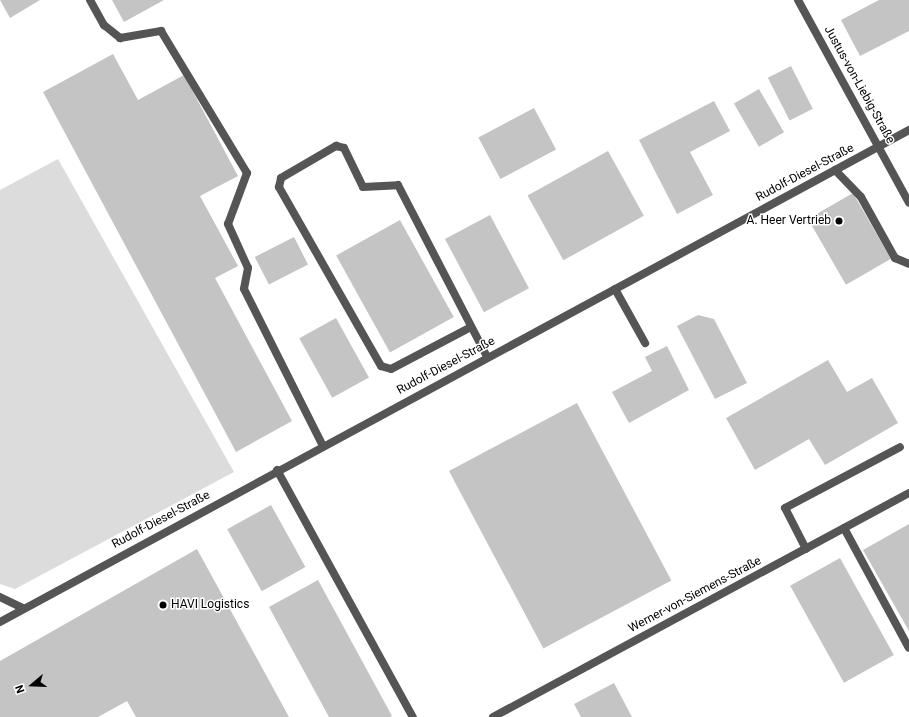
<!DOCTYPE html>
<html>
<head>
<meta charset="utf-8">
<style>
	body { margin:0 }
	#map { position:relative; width:909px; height:717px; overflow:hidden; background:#fff; font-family:Roboto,sans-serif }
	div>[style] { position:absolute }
	.green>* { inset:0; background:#dcdcdc }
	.building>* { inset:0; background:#c4c4c4; transform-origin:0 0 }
	.lane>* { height:8px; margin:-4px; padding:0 4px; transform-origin:4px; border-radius:4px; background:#555 }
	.street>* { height:8px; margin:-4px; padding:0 4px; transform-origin:4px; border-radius:4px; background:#555 }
	.dots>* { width:11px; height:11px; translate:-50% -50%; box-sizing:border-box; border:2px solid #fff; border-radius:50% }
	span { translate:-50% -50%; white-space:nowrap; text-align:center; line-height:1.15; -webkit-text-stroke:3px #fff; paint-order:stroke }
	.street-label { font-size:12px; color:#000 }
	.poi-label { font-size:12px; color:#000 }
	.right { translate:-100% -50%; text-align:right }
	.left { translate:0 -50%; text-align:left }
	.north { position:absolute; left:12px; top:665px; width:40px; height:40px; -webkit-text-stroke:3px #fff; paint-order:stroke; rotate:251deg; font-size:11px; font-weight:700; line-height:16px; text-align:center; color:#000 }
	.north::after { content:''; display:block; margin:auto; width:14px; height:18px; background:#000; clip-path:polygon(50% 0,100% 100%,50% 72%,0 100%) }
</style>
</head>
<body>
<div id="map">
	<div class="green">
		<i style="clip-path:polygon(58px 159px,234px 472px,15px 589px,0 584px,0 190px)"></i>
	</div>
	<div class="building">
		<i style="clip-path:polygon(0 0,40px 0,10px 18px)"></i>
		<i style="clip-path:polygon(112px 0,164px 0,124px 22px)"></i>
		<i style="clip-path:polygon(879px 0,909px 0,909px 31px,860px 56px,841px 20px)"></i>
		<i style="clip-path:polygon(113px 54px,138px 100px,184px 75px,238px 176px,200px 196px,238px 266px,215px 278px,292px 421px,236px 452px,43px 92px)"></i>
		<i style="left:791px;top:66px;width:48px;height:26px;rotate:63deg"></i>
		<i style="left:759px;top:89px;width:50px;height:29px;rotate:60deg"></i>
		<i style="clip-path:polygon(714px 101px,730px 131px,690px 152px,713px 195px,677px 214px,639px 140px)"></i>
		<i style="left:534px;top:108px;width:47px;height:63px;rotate:62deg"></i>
		<i style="left:608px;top:151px;width:74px;height:92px;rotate:61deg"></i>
		<i style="left:853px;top:193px;width:76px;height:52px;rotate:60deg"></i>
		<i style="left:490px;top:215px;width:83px;height:51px;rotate:62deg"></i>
		<i style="left:400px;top:220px;width:111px;height:73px;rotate:61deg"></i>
		<i style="left:294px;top:237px;width:31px;height:44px;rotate:63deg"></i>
		<i style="clip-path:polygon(698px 315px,714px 319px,747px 383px,715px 399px,677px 326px)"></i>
		<i style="left:336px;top:318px;width:68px;height:42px;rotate:61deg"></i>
		<i style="clip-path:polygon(667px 346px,689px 390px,629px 423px,612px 392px,652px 371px,645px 357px)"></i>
		<i style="clip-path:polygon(828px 360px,847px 392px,872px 378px,898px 423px,825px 465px,809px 439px,755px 470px,726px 418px)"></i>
		<i style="left:577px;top:403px;width:201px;height:145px;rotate:62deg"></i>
		<i style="left:271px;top:505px;width:71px;height:50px;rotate:61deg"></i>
		<i style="clip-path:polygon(909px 524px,909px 631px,863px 550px)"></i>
		<i style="clip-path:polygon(197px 549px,289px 717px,136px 717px,127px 701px,98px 717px,0 717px,0 661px)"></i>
		<i style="left:840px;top:558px;width:111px;height:57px;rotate:61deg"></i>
		<i style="clip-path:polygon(318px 580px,392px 716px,390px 717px,329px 717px,269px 607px)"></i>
		<i style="clip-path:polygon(614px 683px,632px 717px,581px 717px,574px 704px)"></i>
	</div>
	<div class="lane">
		<i style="left:90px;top:0;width:29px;rotate:61deg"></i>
		<i style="left:104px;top:25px;width:21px;rotate:39deg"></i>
		<i style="left:120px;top:38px;width:42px;rotate:-9.7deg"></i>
		<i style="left:161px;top:31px;width:166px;rotate:58.8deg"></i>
		<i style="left:247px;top:173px;width:54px;rotate:110.4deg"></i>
		<i style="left:228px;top:224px;width:48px;rotate:65.6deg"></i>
		<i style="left:248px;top:268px;width:21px;rotate:101deg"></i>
		<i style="left:244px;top:289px;width:176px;rotate:63.3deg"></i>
		<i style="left:835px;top:170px;width:37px;rotate:46deg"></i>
		<i style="left:861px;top:197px;width:70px;rotate:60.9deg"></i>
		<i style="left:895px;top:258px;width:15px;rotate:23deg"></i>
		<i style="left:615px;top:289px;width:62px;rotate:60.9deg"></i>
		<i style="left:471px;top:327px;width:90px;rotate:152.3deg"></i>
		<i style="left:391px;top:369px;width:10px;rotate:-163deg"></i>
		<i style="left:381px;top:366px;width:206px;rotate:-119.7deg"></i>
		<i style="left:279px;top:187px;width:9px;rotate:-77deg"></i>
		<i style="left:281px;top:178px;width:64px;rotate:-30.2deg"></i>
		<i style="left:336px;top:146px;width:8px;rotate:14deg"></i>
		<i style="left:344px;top:148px;width:43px;rotate:64deg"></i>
		<i style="left:363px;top:187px;width:35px;rotate:-3deg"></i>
		<i style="left:398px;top:185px;width:194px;rotate:62.6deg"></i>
		<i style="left:277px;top:470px;width:282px;rotate:61.2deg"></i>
		<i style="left:844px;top:528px;width:136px;rotate:61.6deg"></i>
		<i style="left:806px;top:549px;width:46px;rotate:-117.1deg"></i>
		<i style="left:785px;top:508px;width:130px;rotate:-27.9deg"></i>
	</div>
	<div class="street">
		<i style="left:798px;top:0;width:231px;rotate:61.3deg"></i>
		<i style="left:0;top:597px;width:25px;rotate:26deg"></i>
		<i style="left:0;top:622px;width:1034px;rotate:-28.42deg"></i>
		<i style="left:493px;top:717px;width:472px;rotate:-28.3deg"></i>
	</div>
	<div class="dots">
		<i style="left:839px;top:221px;background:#000"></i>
		<i style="left:163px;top:605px;background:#000"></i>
	</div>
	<div class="street-label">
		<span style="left:859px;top:85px;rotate:61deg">Justus-von-Liebig-Straße</span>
		<span style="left:805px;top:173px;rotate:-28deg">Rudolf-Diesel-Straße</span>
		<span style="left:446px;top:366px;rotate:-28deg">Rudolf-Diesel-Straße</span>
		<span style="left:161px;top:520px;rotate:-28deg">Rudolf-Diesel-Straße</span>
		<span style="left:695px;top:595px;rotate:-28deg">Werner-von-Siemens-Straße</span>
	</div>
	<div class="poi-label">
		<span class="right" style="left:831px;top:221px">A. Heer Vertrieb</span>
		<span class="left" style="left:171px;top:605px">HAVI Logistics</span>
	</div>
	<div class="north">N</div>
</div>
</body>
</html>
